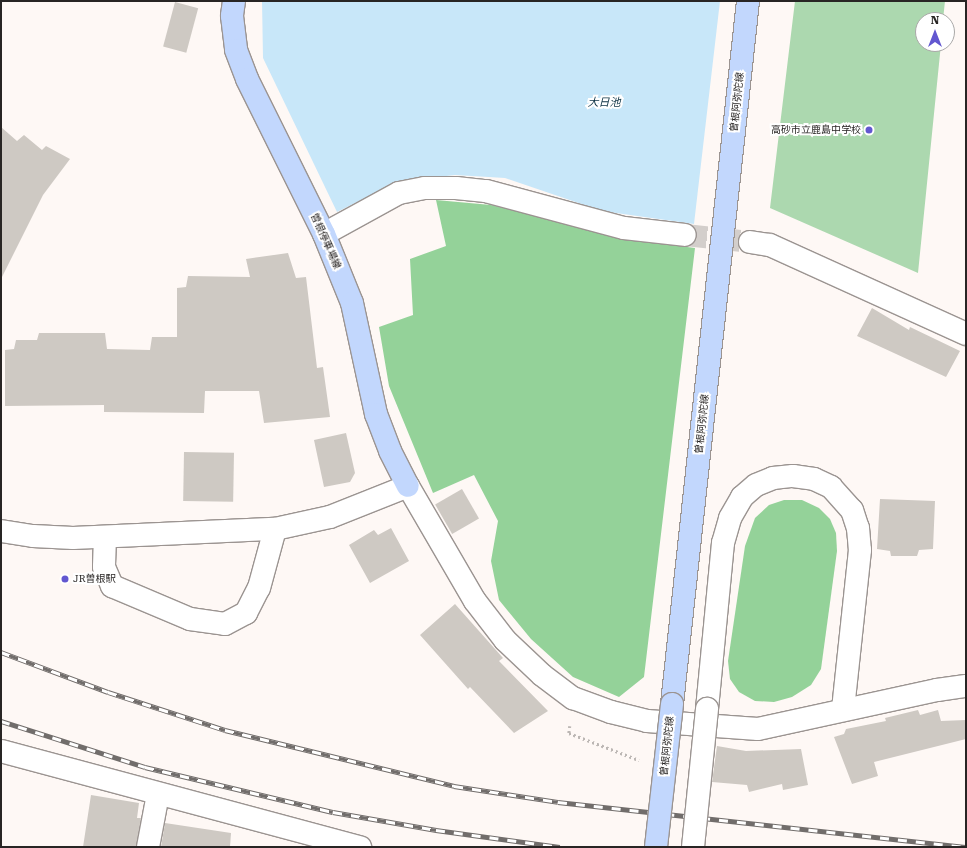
<!DOCTYPE html>
<html>
<head>
<meta charset="utf-8">
<style>
	body { margin:0 }
	#map { position:relative; width:967px; height:848px; overflow:hidden; background:#fef8f5; font-family:"Roboto Serif","Noto Sans JP",serif }
	div>[style] { position:absolute }
	.green>* { inset:0; background:#acd8af }
	.forest>* { inset:0; background:#94d299 }
	.water>* { inset:0; background:#c8e7f9 }
	.building>* { inset:0; background:#cec9c3; transform-origin:0 0 }
	.minor-tunnel>* { height:22px; margin-top:-11px; transform-origin:0; background:repeating-linear-gradient(90deg,#d3cecb 0 22px,transparent 0 33px) }
	.path>* { height:2.5px; margin-top:-1.25px; transform-origin:0; background:repeating-linear-gradient(90deg,#bcb7b4 0 2px,transparent 0 5px) }
	.roads { filter:drop-shadow(1px 0 #9b9491) drop-shadow(-1px 0 #9b9491) drop-shadow(0 1px #9b9491) drop-shadow(0 -1px #9b9491) }
	.minor>* { height:22px; margin:-11px; padding:0 11px; transform-origin:11px; border-radius:11px; background:#fff }
	.major>* { height:22px; margin:-11px; padding:0 11px; transform-origin:11px; border-radius:11px; background:#c2d7fd }
	.rail>* { height:4.5px; margin-top:-2.25px; transform-origin:0; background:repeating-linear-gradient(90deg,#fff 0 9px,#716d6b 0 18px); box-sizing:border-box; border-block:1px solid #716d6b }
	.bridges { filter:drop-shadow(1px 0 #9b9491) drop-shadow(-1px 0 #9b9491) drop-shadow(0 1px #9b9491) drop-shadow(0 -1px #9b9491) }
	.minor-bridge>* { height:22px; margin:-11px; padding:0 11px; transform-origin:11px; border-radius:11px; background:#fff }
	.major-bridge>* { height:22px; margin:-11px; padding:0 11px; transform-origin:11px; border-radius:11px; background:#c2d7fd }
	.dots>* { width:11px; height:11px; translate:-50% -50%; box-sizing:border-box; border:2px solid #fff; border-radius:50% }
	span { translate:-50% -50%; white-space:nowrap; text-align:center; line-height:1.15; -webkit-text-stroke:4px #fff; paint-order:stroke }
	.street-label { font-size:10px; color:#282524 }
	.poi-label { font-size:10px; color:#282524 }
	.right { translate:-100% -50%; text-align:right }
	.left { translate:0 -50%; text-align:left }
	.water-label { font-size:11px; color:#0b3143; font-style:italic }
	.frame { position:absolute; inset:0; border:2px solid #282524; pointer-events:none }
	.north { position:absolute; left:915px; top:12px; width:40px; height:40px; box-sizing:border-box; background:#fff; border:1px solid #a9a8a7; border-radius:50%; rotate:0deg; font-size:11px; font-weight:700; line-height:16px; text-align:center; color:#282524 }
	.north::after { content:''; display:block; margin:auto; width:14px; height:18px; background:#6257d0; clip-path:polygon(50% 0,100% 100%,50% 72%,0 100%) }
</style>
</head>
<body>
<div id="map">
	<div class="green">
		<i style="clip-path:polygon(795px 1px,945px 1px,943px 20px,923px 20px,923px 44px,941px 44px,918px 273px,770px 208px)"></i>
	</div>
	<div class="forest">
		<i style="clip-path:polygon(436px 200px,491px 205px,624px 239px,695px 248px,644px 677px,619px 697px,573px 677px,531px 639px,499px 600px,491px 561px,498px 521px,474px 475px,433px 493px,389px 386px,379px 327px,413px 315px,410px 259px,446px 246px)"></i>
		<i style="clip-path:polygon(784px 500px,802px 500px,819px 508px,830px 519px,836px 533px,837px 551px,821px 669px,811px 685px,792px 697px,774px 702px,755px 701px,739px 692px,730px 679px,728px 661px,745px 546px,755px 518px,769px 505px)"></i>
	</div>
	<div class="water">
		<i style="clip-path:polygon(262px 1px,720px 1px,694px 224px,602px 211px,505px 178px,455px 175px,412px 180px,387px 187px,337px 212px,263px 58px)"></i>
	</div>
	<div class="building">
		<i style="left:175px;top:2px;width:24px;height:46px;rotate:15deg"></i>
		<i style="clip-path:polygon(1px 127px,17px 141px,24px 135px,42px 150px,46px 146px,70px 159px,43px 195px,1px 279px)"></i>
		<i style="clip-path:polygon(288px 253px,296px 278px,306px 277px,317px 368px,323px 367px,330px 417px,264px 423px,259px 391px,205px 391px,204px 413px,104px 412px,104px 405px,5px 406px,5px 350px,14px 349px,16px 340px,37px 340px,39px 333px,105px 333px,107px 349px,150px 350px,152px 337px,177px 337px,177px 288px,186px 287px,188px 276px,250px 277px,246px 259px)"></i>
		<i style="clip-path:polygon(872px 308px,909px 330px,910px 327px,960px 351px,946px 377px,857px 336px)"></i>
		<i style="clip-path:polygon(346px 433px,355px 473px,350px 482px,324px 487px,314px 440px)"></i>
		<i style="left:184px;top:452px;width:50px;height:49px;rotate:1deg"></i>
		<i style="left:462px;top:489px;width:34px;height:31px;rotate:60deg"></i>
		<i style="clip-path:polygon(880px 499px,935px 501px,933px 549px,919px 550px,917px 556px,891px 556px,890px 551px,877px 549px)"></i>
		<i style="clip-path:polygon(391px 528px,409px 561px,370px 583px,349px 545px,374px 530px,378px 535px)"></i>
		<i style="clip-path:polygon(455px 604px,503px 658px,499px 661px,548px 711px,514px 733px,470px 687px,468px 689px,420px 635px)"></i>
		<i style="clip-path:polygon(918px 710px,920px 715px,938px 710px,941px 721px,966px 720px,966px 739px,874px 762px,878px 776px,852px 784px,834px 737px,844px 734px,846px 729px,886px 721px,885px 718px)"></i>
		<i style="clip-path:polygon(717px 746px,746px 751px,801px 749px,808px 785px,783px 790px,782px 784px,749px 792px,747px 785px,712px 782px)"></i>
		<i style="clip-path:polygon(91px 795px,139px 803px,137px 818px,141px 818px,136px 847px,83px 847px)"></i>
		<i style="clip-path:polygon(165px 823px,231px 833px,230px 847px,161px 847px)"></i>
	</div>
	<div class="minor-tunnel">
		<i style="left:685px;top:235px;width:65px;rotate:6.1deg"></i>
	</div>
	<div class="path">
		<i style="left:570px;top:726px;width:7px;rotate:98deg"></i>
		<i style="left:569px;top:733px;width:75px;rotate:21.1deg"></i>
	</div>
	<div class="roads">
		<div class="minor">
			<i style="left:324px;top:234px;width:85px;rotate:-28.7deg"></i>
			<i style="left:399px;top:193px;width:26px;rotate:-11deg"></i>
			<i style="left:425px;top:188px;width:31px"></i>
			<i style="left:456px;top:188px;width:30px;rotate:6deg"></i>
			<i style="left:486px;top:191px;width:143px;rotate:15deg"></i>
			<i style="left:624px;top:228px;width:61px;rotate:6.5deg"></i>
			<i style="left:750px;top:242px;width:20px;rotate:9deg"></i>
			<i style="left:770px;top:245px;width:215px;rotate:24.4deg"></i>
			<i style="left:1px;top:531px;width:32px;rotate:9deg"></i>
			<i style="left:33px;top:536px;width:40px;rotate:2.9deg"></i>
			<i style="left:73px;top:538px;width:202px;rotate:-2.6deg"></i>
			<i style="left:275px;top:529px;width:56px;rotate:-12.3deg"></i>
			<i style="left:330px;top:517px;width:84px;rotate:-21.7deg"></i>
			<i style="left:408px;top:486px;width:133px;rotate:59.8deg"></i>
			<i style="left:475px;top:601px;width:49px;rotate:52.4deg"></i>
			<i style="left:505px;top:640px;width:51px;rotate:43.4deg"></i>
			<i style="left:542px;top:675px;width:39px;rotate:37deg"></i>
			<i style="left:573px;top:698px;width:40px;rotate:20.2deg"></i>
			<i style="left:611px;top:712px;width:37px;rotate:14deg"></i>
			<i style="left:647px;top:721px;width:111px;rotate:4.1deg"></i>
			<i style="left:758px;top:729px;width:183px;rotate:-12.3deg"></i>
			<i style="left:937px;top:690px;width:29px;rotate:-8deg"></i>
			<i style="left:105px;top:537px;width:30px;rotate:92deg"></i>
			<i style="left:104px;top:567px;width:21px;rotate:67deg"></i>
			<i style="left:112px;top:586px;width:85px;rotate:22.9deg"></i>
			<i style="left:190px;top:619px;width:35px;rotate:8deg"></i>
			<i style="left:225px;top:624px;width:24px;rotate:-28deg"></i>
			<i style="left:246px;top:613px;width:28px;rotate:-63deg"></i>
			<i style="left:259px;top:588px;width:61px;rotate:-74.8deg"></i>
			<i style="left:707px;top:709px;width:167px;rotate:-84.5deg"></i>
			<i style="left:723px;top:543px;width:26px;rotate:-74deg"></i>
			<i style="left:730px;top:518px;width:24px;rotate:-60deg"></i>
			<i style="left:742px;top:497px;width:18px;rotate:-41deg"></i>
			<i style="left:756px;top:485px;width:18px;rotate:-22deg"></i>
			<i style="left:773px;top:478px;width:20px;rotate:-6deg"></i>
			<i style="left:793px;top:476px;width:21px;rotate:8deg"></i>
			<i style="left:814px;top:479px;width:19px;rotate:25deg"></i>
			<i style="left:831px;top:487px;width:31px;rotate:48deg"></i>
			<i style="left:852px;top:510px;width:19px;rotate:72deg"></i>
			<i style="left:858px;top:528px;width:22px;rotate:85deg"></i>
			<i style="left:860px;top:550px;width:161px;rotate:96.1deg"></i>
			<i style="left:1px;top:751px;width:372px;rotate:15deg"></i>
			<i style="left:148px;top:847px;width:54px;rotate:-79.3deg"></i>
		</div>
		<div class="major">
			<i style="left:234px;top:1px;width:15px;rotate:98deg"></i>
			<i style="left:232px;top:16px;width:34px;rotate:83deg"></i>
			<i style="left:236px;top:50px;width:31px;rotate:69deg"></i>
			<i style="left:247px;top:79px;width:173px;rotate:63.6deg"></i>
			<i style="left:324px;top:234px;width:74px;rotate:67.9deg"></i>
			<i style="left:352px;top:303px;width:114px;rotate:77.8deg"></i>
			<i style="left:376px;top:414px;width:40px;rotate:69deg"></i>
			<i style="left:390px;top:451px;width:39px;rotate:63deg"></i>
			<i style="left:672px;top:704px;width:707px;rotate:-83.83deg"></i>
		</div>
	</div>
	<div class="rail">
		<i style="left:1px;top:652px;width:114px;rotate:20.5deg"></i>
		<i style="left:108px;top:692px;width:123px;rotate:18deg"></i>
		<i style="left:225px;top:730px;width:236px;rotate:13.7deg"></i>
		<i style="left:454px;top:786px;width:105px;rotate:8.7deg"></i>
		<i style="left:558px;top:802px;width:410px;rotate:6.3deg"></i>
		<i style="left:1px;top:721px;width:151px;rotate:17.7deg"></i>
		<i style="left:145px;top:767px;width:193px;rotate:13.5deg"></i>
		<i style="left:333px;top:812px;width:105px;rotate:9.9deg"></i>
		<i style="left:436px;top:830px;width:125px;rotate:7.8deg"></i>
	</div>
	<div class="bridges">
		<div class="minor-bridge">
			<i style="left:693px;top:847px;width:139px;rotate:-84.2deg"></i>
		</div>
		<div class="major-bridge">
			<i style="left:656px;top:847px;width:144px;rotate:-83.6deg"></i>
		</div>
	</div>
	<div class="dots">
		<i style="left:869px;top:130px;background:#6257d0"></i>
		<i style="left:65px;top:579px;background:#6257d0"></i>
	</div>
	<div class="street-label">
		<span style="left:737px;top:102px;rotate:-84deg">曽根阿弥陀線</span>
		<span style="left:326px;top:241px;rotate:66deg">曽根停車場線</span>
		<span style="left:702px;top:424px;rotate:-84deg">曽根阿弥陀線</span>
		<span style="left:667px;top:746px;rotate:-84deg">曽根阿弥陀線</span>
	</div>
	<div class="poi-label">
		<span class="right" style="left:861px;top:130px">高砂市立鹿島中学校</span>
		<span class="left" style="left:73px;top:579px">JR曽根駅</span>
	</div>
	<div class="water-label">
		<span style="left:604px;top:103px">大日池</span>
	</div>
	<div class="frame"></div>
	<div class="north">N</div>
</div>
</body>
</html>
